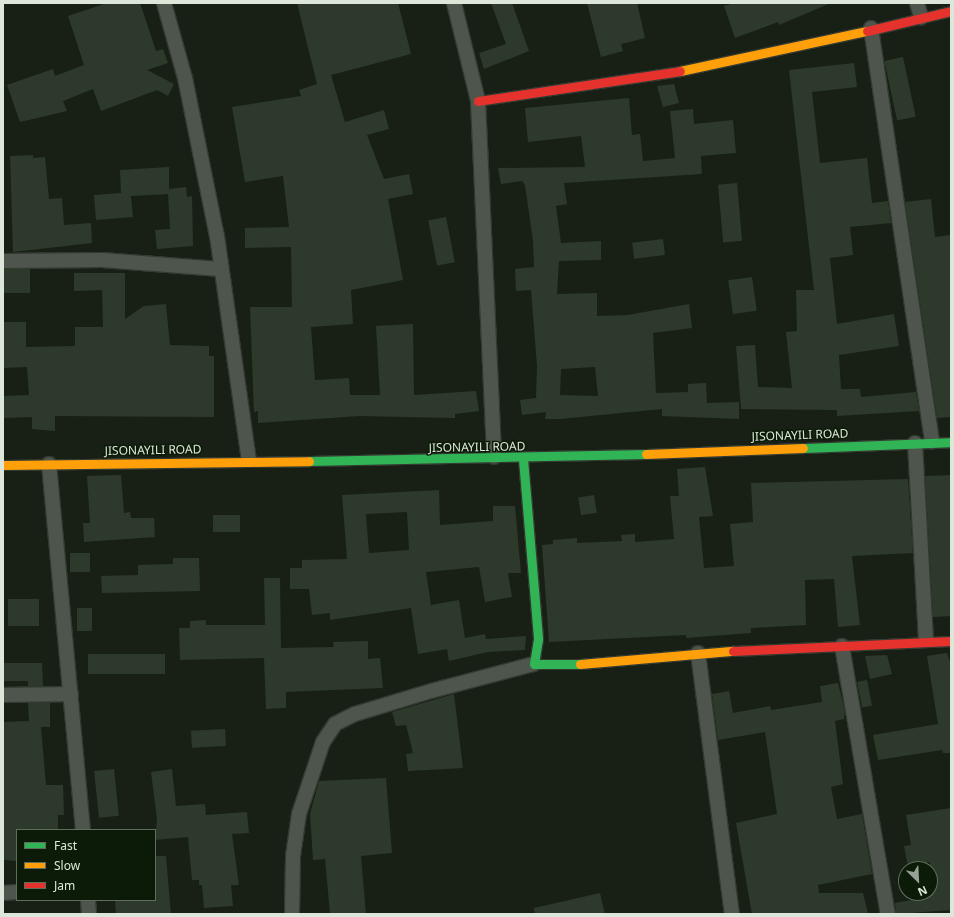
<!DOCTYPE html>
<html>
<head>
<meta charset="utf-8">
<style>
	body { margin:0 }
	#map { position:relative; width:954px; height:917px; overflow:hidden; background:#182016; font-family:"Noto Sans",sans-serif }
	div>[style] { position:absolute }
	.building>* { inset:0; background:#2d392a; transform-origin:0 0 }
	.roads { filter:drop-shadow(1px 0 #333a32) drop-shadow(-1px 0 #333a32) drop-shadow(0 1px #333a32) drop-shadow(0 -1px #333a32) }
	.street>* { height:14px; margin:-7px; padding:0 7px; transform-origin:7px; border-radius:7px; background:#4e554c }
	.fast>* { height:9px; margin:-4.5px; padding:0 4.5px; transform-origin:4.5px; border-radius:4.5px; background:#30b455 }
	.slow>* { height:9px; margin:-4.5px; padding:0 4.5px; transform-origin:4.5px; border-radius:4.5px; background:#ff9f0a }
	.jam>* { height:9px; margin:-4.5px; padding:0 4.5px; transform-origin:4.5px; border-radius:4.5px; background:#e5322d }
	span { translate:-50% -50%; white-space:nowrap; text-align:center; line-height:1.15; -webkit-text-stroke:3px #0c1b08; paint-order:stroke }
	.street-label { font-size:12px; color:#dce7d9 }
	.frame { position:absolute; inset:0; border:4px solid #dce7d9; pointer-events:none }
	.legend { position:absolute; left:16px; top:829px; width:140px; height:72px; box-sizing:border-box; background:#0c1b08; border:1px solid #5f6d5c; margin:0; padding:5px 7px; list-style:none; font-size:12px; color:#dce7d9 }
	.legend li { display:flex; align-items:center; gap:8px; height:20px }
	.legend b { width:20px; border:1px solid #5f6d5c }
	.north { position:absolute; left:898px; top:861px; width:40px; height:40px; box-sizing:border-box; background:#0c1b08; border:1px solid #5f6d5c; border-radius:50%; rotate:156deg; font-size:11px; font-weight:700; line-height:16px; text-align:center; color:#dce7d9 }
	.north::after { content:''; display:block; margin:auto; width:14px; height:18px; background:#97a195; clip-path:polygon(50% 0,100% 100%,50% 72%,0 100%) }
</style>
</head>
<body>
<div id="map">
	<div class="building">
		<i style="clip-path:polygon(107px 3px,140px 3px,156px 51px,163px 49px,168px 63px,147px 70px,174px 84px,168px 96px,157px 90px,101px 111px,93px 89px,63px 101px,67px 111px,20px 122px,7px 85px,53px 69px,55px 76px,84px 65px,68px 16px)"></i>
		<i style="clip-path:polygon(297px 3px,398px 3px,411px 54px,331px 75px,345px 122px,384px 110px,389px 129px,367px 135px,384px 179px,409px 174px,413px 194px,388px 199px,403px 280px,351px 290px,353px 324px,311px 327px,315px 380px,349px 378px,350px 395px,380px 395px,376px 326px,413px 324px,414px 395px,476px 391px,479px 411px,455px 414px,455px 418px,359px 416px,258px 423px,258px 411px,254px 412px,250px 307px,292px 307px,291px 247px,245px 248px,245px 228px,289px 227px,283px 176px,245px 182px,232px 107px,301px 96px,299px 90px,317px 84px)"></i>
		<i style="clip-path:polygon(491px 3px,512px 3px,529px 51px,484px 69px,479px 53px,506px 44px)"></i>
		<i style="clip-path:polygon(587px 3px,637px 3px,645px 38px,621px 44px,623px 51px,601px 57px)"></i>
		<i style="clip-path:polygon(734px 3px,831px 3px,779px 25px,778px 22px,735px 38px,724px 6px)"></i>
		<i style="left:903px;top:57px;width:61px;height:19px;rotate:78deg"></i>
		<i style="clip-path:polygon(854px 63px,857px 87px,812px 92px,820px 163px,867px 158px,872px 203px,888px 201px,891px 223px,850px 227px,853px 255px,830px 258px,837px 324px,894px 314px,899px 346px,839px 355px,841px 389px,860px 389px,861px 397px,916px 392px,919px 411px,837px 416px,837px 410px,741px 409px,736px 346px,755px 345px,758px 387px,792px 388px,786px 332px,797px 331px,796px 290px,814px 290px,789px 70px)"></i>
		<i style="clip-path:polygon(674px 84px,679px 103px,663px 107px,657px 86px)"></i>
		<i style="clip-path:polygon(evenodd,629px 98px,632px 135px,640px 134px,643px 161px,675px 158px,670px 111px,693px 109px,694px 124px,733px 120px,736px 153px,701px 156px,702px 174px,564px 183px,567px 204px,556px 206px,561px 243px,601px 241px,601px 260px,559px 261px,557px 294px,597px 293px,597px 316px,628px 315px,689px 304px,692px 328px,653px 333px,656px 393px,688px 392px,688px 384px,706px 383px,707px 403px,739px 402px,739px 419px,662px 416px,662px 409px,560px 419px,545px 419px,546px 412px,522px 415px,520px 400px,536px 398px,537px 366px,531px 290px,516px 291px,515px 269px,534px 267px,533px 241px,525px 185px,522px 181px,501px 184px,498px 168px,585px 167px,581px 136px,528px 142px,525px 108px,629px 98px,595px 367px,598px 396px,560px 395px,561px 369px,595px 367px)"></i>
		<i style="clip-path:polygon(33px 155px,33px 158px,45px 157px,49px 199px,62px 198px,64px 225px,91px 223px,92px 243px,13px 252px,10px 156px)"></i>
		<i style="clip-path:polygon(169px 167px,169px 189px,186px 187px,187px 197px,192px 196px,193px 246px,157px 249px,155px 230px,170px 229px,168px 194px,131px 196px,133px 217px,96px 220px,94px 195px,121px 193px,120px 170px)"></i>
		<i style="left:737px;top:183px;width:58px;height:19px;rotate:85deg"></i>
		<i style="clip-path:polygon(931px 199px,935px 237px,951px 235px,951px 417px,937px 418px,905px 202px)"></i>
		<i style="left:446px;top:217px;width:46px;height:18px;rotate:79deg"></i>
		<i style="left:663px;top:239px;width:16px;height:31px;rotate:83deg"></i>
		<i style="left:30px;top:269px;width:24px;height:27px;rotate:90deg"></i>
		<i style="clip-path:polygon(74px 273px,125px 273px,125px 319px,144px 306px,166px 304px,170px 345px,209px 346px,209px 356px,214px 356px,214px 417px,55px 416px,55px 431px,32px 429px,32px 417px,3px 418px,3px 396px,29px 395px,27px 367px,3px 368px,3px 322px,26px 322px,26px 347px,75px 346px,75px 327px,103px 327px,102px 290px,74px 291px)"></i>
		<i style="left:752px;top:277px;width:34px;height:24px;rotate:82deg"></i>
		<i style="clip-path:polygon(705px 467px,713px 516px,699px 517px,704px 568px,734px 566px,730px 524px,753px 522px,751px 483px,908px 479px,913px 553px,852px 556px,860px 625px,838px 627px,834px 579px,805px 580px,806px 625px,751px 628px,751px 633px,686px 638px,686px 635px,549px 642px,542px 545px,553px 544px,553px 540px,577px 538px,577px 543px,622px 541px,621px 535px,635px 534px,635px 542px,674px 539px,670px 496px,679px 496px,677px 469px)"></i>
		<i style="clip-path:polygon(121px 475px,124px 513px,130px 512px,131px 518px,154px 518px,155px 537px,84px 542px,83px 523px,90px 523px,87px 476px)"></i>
		<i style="clip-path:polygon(951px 475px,951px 616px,933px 617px,925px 476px)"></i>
		<i style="clip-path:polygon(evenodd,439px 490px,440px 525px,493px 521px,493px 506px,515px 506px,521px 573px,508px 573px,512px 597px,485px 602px,479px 567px,426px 572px,431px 605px,459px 600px,465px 638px,485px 634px,486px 639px,526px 636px,525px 650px,488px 652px,449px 661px,447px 649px,418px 654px,411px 608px,330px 620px,330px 613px,312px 615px,309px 589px,290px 589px,290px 568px,302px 568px,302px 560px,347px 559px,342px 495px,439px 490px,407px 512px,409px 550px,369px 553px,366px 514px,407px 512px)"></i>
		<i style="left:594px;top:495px;width:18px;height:16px;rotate:81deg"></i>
		<i style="left:240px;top:515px;width:17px;height:27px;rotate:90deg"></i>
		<i style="left:90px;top:553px;width:19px;height:20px;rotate:90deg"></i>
		<i style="clip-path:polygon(173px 558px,199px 558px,200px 591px,102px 593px,101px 576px,138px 575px,138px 565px,173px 564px)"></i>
		<i style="clip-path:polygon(264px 578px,280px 578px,281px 648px,334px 647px,333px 642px,368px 641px,368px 659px,380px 658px,383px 688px,286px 692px,286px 708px,266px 709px,264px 658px,180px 660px,179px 628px,190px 628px,190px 621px,206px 620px,206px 625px,265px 625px)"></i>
		<i style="left:8px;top:599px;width:31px;height:27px"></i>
		<i style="left:77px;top:608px;width:15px;height:23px"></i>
		<i style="clip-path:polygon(947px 653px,951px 665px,951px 753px,943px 753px,942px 750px,878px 760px,873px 735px,938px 724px,927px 656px)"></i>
		<i style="left:165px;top:654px;width:20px;height:77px;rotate:90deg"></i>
		<i style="clip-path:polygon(887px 655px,892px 674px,870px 679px,865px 656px)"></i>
		<i style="clip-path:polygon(3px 663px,42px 663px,43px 686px,28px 686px,28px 681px,3px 681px)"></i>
		<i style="left:867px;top:680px;width:26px;height:10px;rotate:79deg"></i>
		<i style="clip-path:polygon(838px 683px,845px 711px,844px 719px,835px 721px,843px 784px,831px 787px,837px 819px,862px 814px,872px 874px,818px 885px,819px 893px,863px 893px,868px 914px,752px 914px,736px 823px,777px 814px,765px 732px,718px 740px,712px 694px,729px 691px,733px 713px,770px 706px,771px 710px,822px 702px,820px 686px)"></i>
		<i style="clip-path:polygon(454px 694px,463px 768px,408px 771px,406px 754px,413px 753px,406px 725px,396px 726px,392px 712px)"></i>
		<i style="clip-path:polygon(28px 703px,50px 703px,50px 727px,41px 727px,46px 785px,63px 785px,64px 815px,58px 815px,58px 830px,17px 830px,17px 861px,3px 860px,3px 722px,29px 721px)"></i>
		<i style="left:225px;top:729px;width:17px;height:34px;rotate:87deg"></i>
		<i style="left:114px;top:769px;width:47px;height:20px;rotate:84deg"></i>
		<i style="clip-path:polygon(172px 769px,176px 806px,205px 804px,206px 815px,247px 812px,249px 833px,232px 834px,239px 885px,231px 885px,233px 906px,204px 908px,202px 885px,199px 885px,199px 880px,192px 880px,188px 837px,155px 840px,157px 819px,151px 772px)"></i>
		<i style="clip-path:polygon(386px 778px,392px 853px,361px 856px,366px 914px,330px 914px,325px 859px,313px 860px,310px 814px,319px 781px)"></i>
		<i style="clip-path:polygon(951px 808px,951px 910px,896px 914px,895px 903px,911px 900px,910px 893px,930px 893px,930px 862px,908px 867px,904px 846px,911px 845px,906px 815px)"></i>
		<i style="clip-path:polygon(155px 856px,166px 856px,171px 914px,116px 914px,115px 900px,155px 900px)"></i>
		<i style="clip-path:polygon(600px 893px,605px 914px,535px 914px,534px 908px)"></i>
	</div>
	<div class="roads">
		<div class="street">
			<i style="left:164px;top:3px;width:78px;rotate:74.4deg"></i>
			<i style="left:185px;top:78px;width:161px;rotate:78.6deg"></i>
			<i style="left:217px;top:236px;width:226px;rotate:81.9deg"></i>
			<i style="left:454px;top:3px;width:101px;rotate:76.2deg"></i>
			<i style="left:478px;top:101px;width:356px;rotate:87.4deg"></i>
			<i style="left:917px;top:3px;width:15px;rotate:74deg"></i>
			<i style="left:871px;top:28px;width:418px;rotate:81.6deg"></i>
			<i style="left:3px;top:261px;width:99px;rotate:-0.6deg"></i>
			<i style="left:102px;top:260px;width:118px;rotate:4.4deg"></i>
			<i style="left:915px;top:443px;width:197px;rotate:86.8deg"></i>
			<i style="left:49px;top:464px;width:368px;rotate:84.7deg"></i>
			<i style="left:842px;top:646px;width:272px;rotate:80.3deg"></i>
			<i style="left:698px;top:653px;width:263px;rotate:82.6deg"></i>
			<i style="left:3px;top:695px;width:68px;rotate:-0.8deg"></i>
			<i style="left:3px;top:893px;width:14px;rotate:-4deg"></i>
			<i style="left:88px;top:900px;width:14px;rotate:86deg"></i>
			<i style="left:292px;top:914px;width:58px;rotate:-89deg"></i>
			<i style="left:293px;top:856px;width:42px;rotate:-81.9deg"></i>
			<i style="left:299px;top:814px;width:76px;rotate:-71.6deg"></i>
			<i style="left:323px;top:742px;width:22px;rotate:-56deg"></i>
			<i style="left:335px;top:724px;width:22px;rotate:-27deg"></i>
			<i style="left:355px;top:714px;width:79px;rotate:-16.8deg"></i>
			<i style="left:431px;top:691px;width:106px;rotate:-14.7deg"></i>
		</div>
		<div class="fast">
			<i style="left:803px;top:448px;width:148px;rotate:-2.3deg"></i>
			<i style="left:523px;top:459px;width:181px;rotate:85.2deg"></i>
			<i style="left:538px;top:639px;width:25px;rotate:99deg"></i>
			<i style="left:534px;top:664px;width:46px"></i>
			<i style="left:309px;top:461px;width:337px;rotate:-1.2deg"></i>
		</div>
		<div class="slow">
			<i style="left:680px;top:71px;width:191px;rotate:-12.1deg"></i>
			<i style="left:646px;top:454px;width:157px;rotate:-2.2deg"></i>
			<i style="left:3px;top:465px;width:306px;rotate:-0.7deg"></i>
			<i style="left:580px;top:664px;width:154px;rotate:-4.9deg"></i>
		</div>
		<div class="jam">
			<i style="left:867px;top:31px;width:86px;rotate:-13.4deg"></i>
			<i style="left:478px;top:101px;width:204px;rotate:-8.4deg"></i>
			<i style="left:733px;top:651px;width:218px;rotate:-2.6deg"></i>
		</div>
	</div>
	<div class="street-label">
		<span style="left:800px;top:435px;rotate:-2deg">JISONAYILI ROAD</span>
		<span style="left:477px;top:447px;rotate:-1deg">JISONAYILI ROAD</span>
		<span style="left:153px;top:450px;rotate:-1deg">JISONAYILI ROAD</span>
	</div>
	<div class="frame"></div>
	<ul class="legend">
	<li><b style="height:5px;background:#30b455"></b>Fast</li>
	<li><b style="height:5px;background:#ff9f0a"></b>Slow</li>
	<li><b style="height:5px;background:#e5322d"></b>Jam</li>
	</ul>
	<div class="north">N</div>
</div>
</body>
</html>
